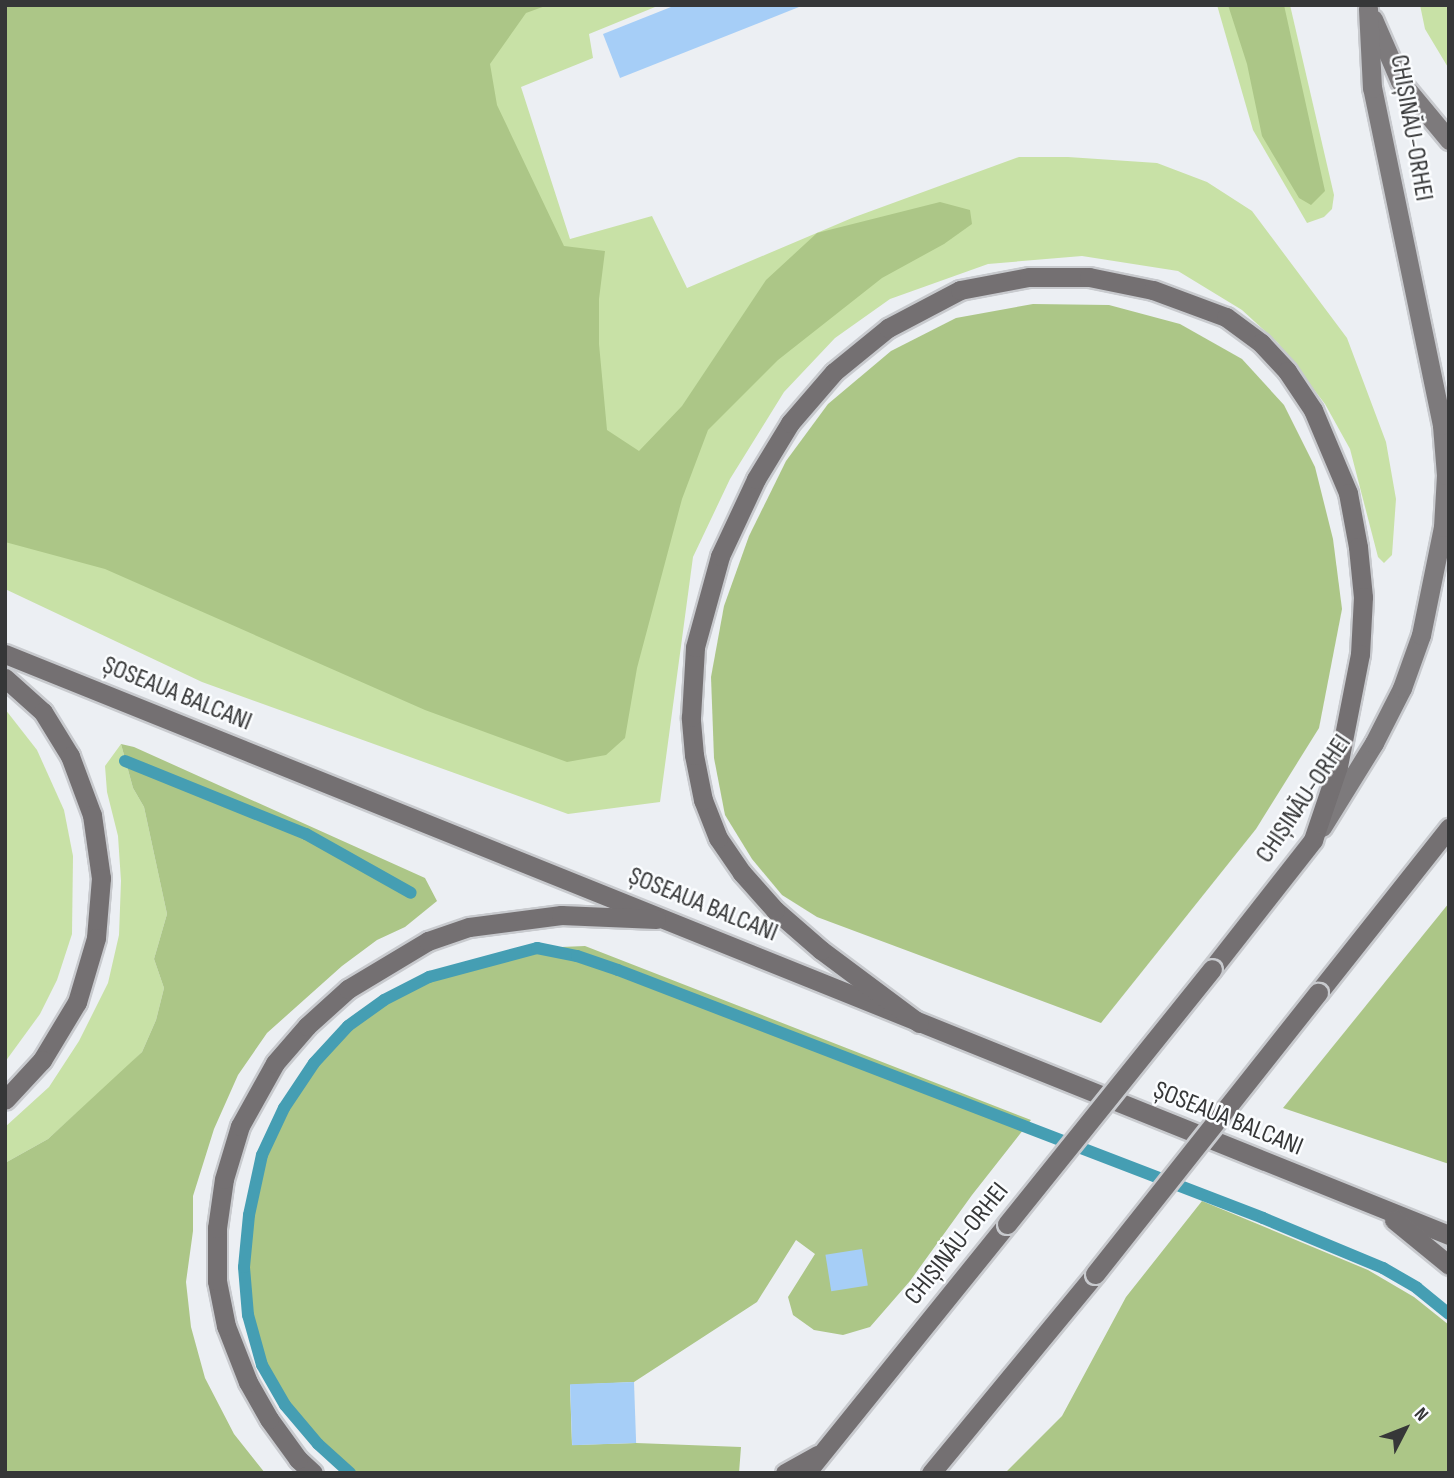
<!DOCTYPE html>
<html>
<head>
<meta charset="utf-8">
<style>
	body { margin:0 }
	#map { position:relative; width:1454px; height:1478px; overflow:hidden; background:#eceff3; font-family:"Sofia Sans Condensed",sans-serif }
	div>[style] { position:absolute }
	.green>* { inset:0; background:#c8e1a6 }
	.forest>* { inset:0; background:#acc687 }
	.stream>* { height:12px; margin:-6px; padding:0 6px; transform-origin:6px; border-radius:6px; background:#459eb3 }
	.building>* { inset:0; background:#a6cef7; transform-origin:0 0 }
	.roads { filter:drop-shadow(2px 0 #c8cace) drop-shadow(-2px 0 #c8cace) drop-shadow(0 2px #c8cace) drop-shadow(0 -2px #c8cace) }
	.primary>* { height:19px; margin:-9.5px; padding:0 9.5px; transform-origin:9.5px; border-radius:9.5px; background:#7d7a7c }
	.trunk>* { height:19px; margin:-9.5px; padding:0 9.5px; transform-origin:9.5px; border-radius:9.5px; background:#747072 }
	.bridges { filter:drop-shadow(2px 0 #c8cace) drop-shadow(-2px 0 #c8cace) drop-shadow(0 2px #c8cace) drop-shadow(0 -2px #c8cace) }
	.trunk-bridge>* { height:19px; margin:-9.5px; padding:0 9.5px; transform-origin:9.5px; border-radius:9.5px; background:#747072 }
	span { translate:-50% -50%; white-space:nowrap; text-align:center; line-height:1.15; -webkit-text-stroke:5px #fbfdff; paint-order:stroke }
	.street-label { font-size:26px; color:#363738 }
	.frame { position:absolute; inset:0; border:7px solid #363738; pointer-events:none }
	.north { position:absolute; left:1370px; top:1394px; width:70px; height:70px; -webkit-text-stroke:5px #fbfdff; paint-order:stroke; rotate:48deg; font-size:19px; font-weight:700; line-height:28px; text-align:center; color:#363738 }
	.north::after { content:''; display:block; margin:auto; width:24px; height:32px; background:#363738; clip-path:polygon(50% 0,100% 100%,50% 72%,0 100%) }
</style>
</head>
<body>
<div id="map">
	<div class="green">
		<i style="clip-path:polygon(5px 5px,660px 5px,589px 34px,593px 58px,521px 87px,570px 239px,652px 216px,687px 288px,852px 218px,1019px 157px,1068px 157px,1157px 163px,1207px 182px,1252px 211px,1347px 338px,1386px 442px,1396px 499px,1392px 555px,1384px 563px,1378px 557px,1350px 449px,1325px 404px,1278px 343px,1242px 310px,1178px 271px,1082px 256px,988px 264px,890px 299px,835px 338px,784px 392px,730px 479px,693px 557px,660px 802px,568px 814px,202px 682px,5px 589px)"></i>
		<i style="clip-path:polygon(1217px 5px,1290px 5px,1334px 195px,1332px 209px,1324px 217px,1307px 223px,1253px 130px)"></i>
		<i style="clip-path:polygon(1420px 5px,1449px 5px,1449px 69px,1425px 29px)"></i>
		<i style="clip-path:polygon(5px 709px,37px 750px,64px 810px,73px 856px,72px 934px,57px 980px,40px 1014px,5px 1062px)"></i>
		<i style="clip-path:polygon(121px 744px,133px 788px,144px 807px,167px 914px,154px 959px,164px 988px,156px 1020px,142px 1052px,121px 1073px,48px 1139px,5px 1163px,5px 1127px,49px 1087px,79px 1041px,108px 983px,119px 935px,121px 881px,118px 836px,107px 792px,105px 766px)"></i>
	</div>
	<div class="forest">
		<i style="clip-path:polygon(5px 5px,548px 5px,526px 13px,490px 64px,497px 105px,564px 246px,605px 251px,599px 299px,599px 344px,607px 430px,639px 451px,682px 406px,766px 280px,817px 233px,940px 202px,970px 210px,972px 224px,944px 244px,882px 278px,778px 360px,708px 430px,682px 499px,637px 668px,625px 738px,606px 755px,567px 762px,425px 710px,105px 569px,5px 542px)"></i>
		<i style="clip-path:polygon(1228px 5px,1284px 5px,1325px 191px,1311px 205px,1299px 198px,1262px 136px,1247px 64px)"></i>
		<i style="clip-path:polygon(1033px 304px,1109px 305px,1180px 324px,1242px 359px,1284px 405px,1315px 467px,1333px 539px,1342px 609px,1319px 728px,1256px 829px,1101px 1023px,817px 917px,782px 895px,752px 859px,725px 815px,714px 758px,711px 677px,724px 606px,749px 536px,786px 461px,828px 404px,891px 351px,956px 318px)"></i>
		<i style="clip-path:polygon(121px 744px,134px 747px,425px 878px,437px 901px,405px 927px,377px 940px,342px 966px,267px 1033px,238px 1075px,214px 1129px,193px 1196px,193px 1231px,186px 1282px,191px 1327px,205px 1378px,234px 1434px,265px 1473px,5px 1473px,5px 1163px,48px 1139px,142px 1052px,156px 1020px,164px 988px,154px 959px,167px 914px,144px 807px,133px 788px)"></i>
		<i style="clip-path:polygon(1449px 903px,1449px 1164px,1283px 1108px)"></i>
		<i style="clip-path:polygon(585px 946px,1031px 1120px,972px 1195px,910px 1281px,870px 1327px,843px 1335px,814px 1330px,793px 1315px,788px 1297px,815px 1254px,796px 1240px,757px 1302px,634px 1382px,570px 1385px,572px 1445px,636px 1443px,741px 1447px,739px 1473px,350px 1473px,318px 1444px,285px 1405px,262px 1365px,248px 1315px,244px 1267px,249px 1215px,262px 1155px,284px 1108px,314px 1063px,348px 1026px,384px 1000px,429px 977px,479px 962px,537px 948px)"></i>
		<i style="clip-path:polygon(1202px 1201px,1368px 1270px,1414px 1297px,1449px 1325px,1449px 1473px,1005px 1473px,1062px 1416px,1126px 1297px)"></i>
	</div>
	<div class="stream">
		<i style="left:125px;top:761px;width:195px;rotate:22deg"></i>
		<i style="left:306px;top:834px;width:120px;rotate:29.3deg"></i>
		<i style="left:350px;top:1473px;width:43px;rotate:-137.8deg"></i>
		<i style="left:318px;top:1444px;width:51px;rotate:-130.2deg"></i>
		<i style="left:285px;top:1405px;width:46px;rotate:-119.9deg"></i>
		<i style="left:262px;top:1365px;width:52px;rotate:-105.6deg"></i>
		<i style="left:248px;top:1315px;width:48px;rotate:-94.8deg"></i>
		<i style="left:244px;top:1267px;width:52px;rotate:-84.5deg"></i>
		<i style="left:249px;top:1215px;width:61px;rotate:-77.8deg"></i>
		<i style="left:262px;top:1155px;width:52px;rotate:-64.9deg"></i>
		<i style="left:284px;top:1108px;width:54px;rotate:-56.3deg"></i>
		<i style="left:314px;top:1063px;width:50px;rotate:-47.4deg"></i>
		<i style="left:348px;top:1026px;width:44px;rotate:-35.8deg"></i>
		<i style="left:384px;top:1000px;width:51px;rotate:-27.1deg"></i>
		<i style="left:429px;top:977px;width:112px;rotate:-15deg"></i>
		<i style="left:537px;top:948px;width:41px;rotate:11.3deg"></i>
		<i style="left:577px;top:956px;width:43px;rotate:18.9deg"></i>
		<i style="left:618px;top:970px;width:691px;rotate:21.03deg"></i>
		<i style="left:1263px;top:1218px;width:130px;rotate:22.6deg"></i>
		<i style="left:1383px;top:1268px;width:39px;rotate:30deg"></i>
		<i style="left:1417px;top:1288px;width:41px;rotate:39.1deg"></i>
	</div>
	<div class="building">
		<i style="clip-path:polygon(676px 5px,798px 5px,799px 7px,620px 78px,603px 34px)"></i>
		<i style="left:862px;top:1249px;width:37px;height:37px;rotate:81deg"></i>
		<i style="left:634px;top:1382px;width:61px;height:64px;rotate:88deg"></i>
	</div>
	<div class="roads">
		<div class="primary">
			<i style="left:1373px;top:19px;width:68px;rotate:66.5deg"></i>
			<i style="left:1400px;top:81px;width:77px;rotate:50.3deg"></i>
			<i style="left:1322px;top:827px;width:99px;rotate:-58.2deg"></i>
			<i style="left:1374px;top:743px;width:62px;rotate:-63deg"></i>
			<i style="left:1402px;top:688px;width:56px;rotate:-70.3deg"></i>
			<i style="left:1421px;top:635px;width:110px;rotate:-78.5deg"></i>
			<i style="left:1443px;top:527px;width:52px;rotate:-86.7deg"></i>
			<i style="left:1446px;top:475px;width:50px;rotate:-94.6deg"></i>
			<i style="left:1442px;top:425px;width:344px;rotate:-101.7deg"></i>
			<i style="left:1372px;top:88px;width:80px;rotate:-92.9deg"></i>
		</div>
		<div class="trunk">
			<i style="left:5px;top:654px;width:1557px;rotate:21.92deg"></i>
			<i style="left:5px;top:678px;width:51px;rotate:41.8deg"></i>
			<i style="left:43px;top:712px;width:52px;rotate:58.5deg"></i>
			<i style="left:70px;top:756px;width:63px;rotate:69.6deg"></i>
			<i style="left:92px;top:815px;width:64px;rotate:81.9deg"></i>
			<i style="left:101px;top:878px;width:60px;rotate:94.8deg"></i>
			<i style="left:96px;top:938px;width:67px;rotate:106.5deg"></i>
			<i style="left:77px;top:1002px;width:68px;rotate:121.1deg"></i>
			<i style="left:42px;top:1060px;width:54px;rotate:132.8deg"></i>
			<i style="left:1318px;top:993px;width:211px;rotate:-51.6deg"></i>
			<i style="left:919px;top:1023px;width:122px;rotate:-143.3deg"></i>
			<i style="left:821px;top:950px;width:61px;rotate:-139deg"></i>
			<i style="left:775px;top:910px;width:50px;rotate:-131.7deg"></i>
			<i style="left:742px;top:873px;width:42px;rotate:-124.4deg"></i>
			<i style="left:718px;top:838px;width:41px;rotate:-111.5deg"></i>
			<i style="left:703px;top:800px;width:46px;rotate:-101.3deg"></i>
			<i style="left:694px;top:755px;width:38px;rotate:-95deg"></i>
			<i style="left:691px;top:717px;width:70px;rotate:-86.7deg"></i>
			<i style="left:695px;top:647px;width:94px;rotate:-74.6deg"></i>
			<i style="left:720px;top:556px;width:85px;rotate:-64.9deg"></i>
			<i style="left:756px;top:479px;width:66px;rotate:-58.7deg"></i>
			<i style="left:790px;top:423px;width:67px;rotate:-49.2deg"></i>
			<i style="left:834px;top:372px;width:70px;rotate:-39.2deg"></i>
			<i style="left:888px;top:328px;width:81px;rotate:-27.8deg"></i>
			<i style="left:960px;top:290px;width:70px;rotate:-10.7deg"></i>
			<i style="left:1029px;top:277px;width:60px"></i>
			<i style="left:1089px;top:277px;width:65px;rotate:11.5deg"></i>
			<i style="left:1153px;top:290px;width:78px;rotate:20.3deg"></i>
			<i style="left:1226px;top:317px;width:44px;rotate:36.6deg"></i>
			<i style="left:1261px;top:343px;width:38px;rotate:47deg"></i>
			<i style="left:1287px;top:371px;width:47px;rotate:56.3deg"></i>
			<i style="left:1313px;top:410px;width:90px;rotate:67.1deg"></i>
			<i style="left:1348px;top:493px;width:55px;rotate:79.5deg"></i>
			<i style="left:1358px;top:547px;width:50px;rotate:84.3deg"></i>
			<i style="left:1363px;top:597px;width:57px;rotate:93deg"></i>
			<i style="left:1360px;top:654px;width:114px;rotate:101.1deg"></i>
			<i style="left:1338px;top:766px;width:78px;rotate:108.7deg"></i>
			<i style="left:1313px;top:840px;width:164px;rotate:128.1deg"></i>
			<i style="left:1394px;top:1220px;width:71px;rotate:39.3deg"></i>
			<i style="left:313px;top:1473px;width:21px;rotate:-137deg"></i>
			<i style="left:298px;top:1459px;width:49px;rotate:-125.9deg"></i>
			<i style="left:269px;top:1419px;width:43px;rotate:-119.6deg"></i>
			<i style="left:248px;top:1382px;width:60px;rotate:-111.4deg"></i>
			<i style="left:226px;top:1326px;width:46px;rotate:-101.3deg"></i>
			<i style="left:217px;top:1281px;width:53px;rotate:-90deg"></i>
			<i style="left:217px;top:1228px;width:49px;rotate:-81.9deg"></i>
			<i style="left:224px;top:1179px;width:55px;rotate:-73.2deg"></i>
			<i style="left:240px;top:1126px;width:72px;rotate:-60.9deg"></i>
			<i style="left:275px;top:1063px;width:49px;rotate:-49.1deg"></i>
			<i style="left:307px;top:1026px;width:55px;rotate:-42.1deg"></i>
			<i style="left:348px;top:989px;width:93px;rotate:-31deg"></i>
			<i style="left:428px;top:941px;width:43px;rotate:-18.9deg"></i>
			<i style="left:469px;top:927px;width:93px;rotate:-7.4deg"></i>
			<i style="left:561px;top:915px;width:95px;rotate:2.4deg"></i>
			<i style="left:785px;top:1473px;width:37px;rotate:-29deg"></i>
			<i style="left:806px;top:1473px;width:320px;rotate:-51.1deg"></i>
			<i style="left:931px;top:1473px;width:258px;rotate:-50.5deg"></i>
		</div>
	</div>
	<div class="bridges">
		<div class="trunk-bridge">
			<i style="left:1007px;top:1224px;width:327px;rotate:-51.2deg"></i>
			<i style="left:1095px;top:1274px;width:359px;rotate:-51.6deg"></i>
		</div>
	</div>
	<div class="street-label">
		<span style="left:1411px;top:128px;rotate:80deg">CHIȘINĂU-ORHEI</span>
		<span style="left:177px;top:694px;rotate:22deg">ȘOSEAUA BALCANI</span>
		<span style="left:1304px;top:799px;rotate:-56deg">CHIȘINĂU-ORHEI</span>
		<span style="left:703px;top:905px;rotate:22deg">ȘOSEAUA BALCANI</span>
		<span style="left:1228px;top:1119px;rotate:22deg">ȘOSEAUA BALCANI</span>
		<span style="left:957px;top:1244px;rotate:-51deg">CHIȘINĂU-ORHEI</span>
	</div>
	<div class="frame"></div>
	<div class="north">N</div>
</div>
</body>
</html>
